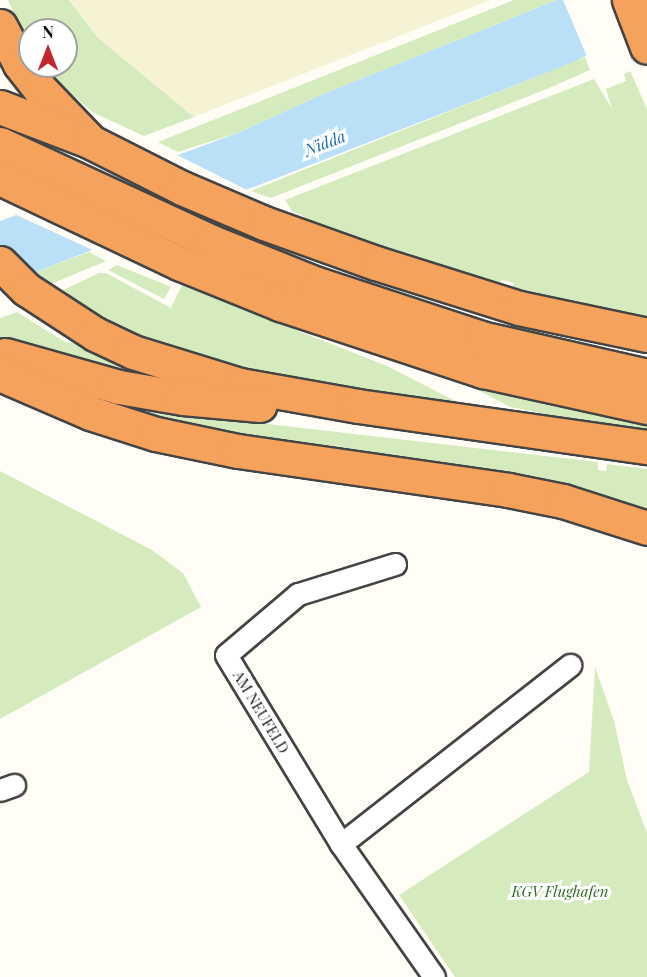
<!DOCTYPE html>
<html>
<head>
<meta charset="utf-8">
<style>
	body { margin:0 }
	#map { position:relative; width:647px; height:977px; overflow:hidden; background:#fffdf5; font-family:"Playfair Display",serif }
	div>[style] { position:absolute }
	.farmland>* { inset:0; background:#f6f3d4 }
	.green>* { inset:0; background:#d5ebbd }
	.water>* { inset:0; background:#b9e0f7 }
	.pier>* { inset:0; background:#fffdf5 }
	.roads { filter:drop-shadow(2px 0 #444) drop-shadow(-2px 0 #444) drop-shadow(0 2px #444) drop-shadow(0 -2px #444) }
	.minor>* { height:21px; margin:-10.5px; padding:0 10.5px; transform-origin:10.5px; border-radius:10.5px; background:#fff }
	.motorway>* { height:33px; margin:-16.5px; padding:0 16.5px; transform-origin:16.5px; border-radius:16.5px; background:#f5a25d }
	span { translate:-50% -50%; white-space:nowrap; text-align:center; line-height:1.15; -webkit-text-stroke:6px #fff; paint-order:stroke }
	.street-label { font-size:15px; color:#111 }
	.park-label { font-size:15px; color:#2f6b1f; font-style:italic }
	.water-label { font-size:16px; color:#1768a6; font-style:italic }
	.north { position:absolute; left:18px; top:18px; width:60px; height:60px; box-sizing:border-box; background:#fff; border:2px solid #a0a0a0; border-radius:50%; rotate:0deg; font-size:16px; font-weight:700; line-height:24px; text-align:center; color:#111 }
	.north::after { content:''; display:block; margin:auto; width:21px; height:27px; background:#c4262e; clip-path:polygon(50% 0,100% 100%,50% 72%,0 100%) }
</style>
</head>
<body>
<div id="map">
	<div class="farmland">
		<i style="clip-path:polygon(69px 0,490px 0,194px 117px,98px 38px)"></i>
	</div>
	<div class="green">
		<i style="clip-path:polygon(8px 0,69px 0,98px 38px,194px 117px,144px 136px,92px 112px,40px 66px,66px 66px,66px 30px,30px 30px,30px 49px)"></i>
		<i style="clip-path:polygon(514px 0,557px 0,321px 95px,240px 132px,178px 152px,158px 142px)"></i>
		<i style="clip-path:polygon(585px 57px,590px 70px,554px 86px,271px 198px,251px 191px)"></i>
		<i style="clip-path:polygon(630px 71px,647px 109px,647px 321px,512px 291px,514px 283px,501px 280px,499px 287px,439px 270px,304px 221px,305px 217px,292px 211px,285px 200px,594px 79px,612px 109px,606px 89px,626px 81px,624px 74px)"></i>
		<i style="clip-path:polygon(89px 252px,106px 261px,51px 284px,36px 272px)"></i>
		<i style="clip-path:polygon(117px 265px,171px 287px,164px 299px,108px 270px)"></i>
		<i style="clip-path:polygon(99px 273px,106px 273px,171px 308px,182px 285px,387px 366px,465px 406px,254px 372px,159px 347px,101px 323px,103px 319px,61px 291px)"></i>
		<i style="clip-path:polygon(17px 312px,65px 342px,83px 345px,223px 398px,0 343px,0 318px)"></i>
		<i style="clip-path:polygon(467px 384px,647px 425px,647px 434px,510px 407px)"></i>
		<i style="clip-path:polygon(89px 398px,259px 423px,598px 462px,598px 470px,606px 471px,607px 464px,647px 469px,647px 520px,217px 440px)"></i>
		<i style="clip-path:polygon(0 471px,152px 550px,183px 573px,201px 607px,0 719px)"></i>
		<i style="clip-path:polygon(595px 667px,614px 721px,627px 780px,647px 833px,647px 977px,455px 977px,399px 895px,589px 772px)"></i>
	</div>
	<div class="water">
		<i style="clip-path:polygon(557px 0,647px 0,647px 22px,574px 62px,0 286px,0 221px,240px 132px,321px 95px)"></i>
	</div>
	<div class="pier">
		<i style="clip-path:polygon(563px 0,647px 0,647px 25px,588px 59px)"></i>
		<i style="clip-path:polygon(171px 152px,253px 193px,97px 252px,12px 213px)"></i>
	</div>
	<div class="roads">
		<div class="minor">
			<i style="left:395px;top:564px;width:102px;rotate:162.8deg"></i>
			<i style="left:298px;top:594px;width:94px;rotate:139.7deg"></i>
			<i style="left:226px;top:655px;width:221px;rotate:58.7deg"></i>
			<i style="left:341px;top:844px;width:162px;rotate:55deg"></i>
			<i style="left:0;top:790px;width:15px;rotate:-20deg"></i>
			<i style="left:341px;top:844px;width:291px;rotate:-38deg"></i>
		</div>
		<div class="motorway">
			<i style="left:629px;top:0;width:50px;rotate:69deg"></i>
			<i style="left:0;top:26px;width:43px;rotate:62.2deg"></i>
			<i style="left:20px;top:64px;width:31px;rotate:52deg"></i>
			<i style="left:39px;top:88px;width:71px;rotate:46.1deg"></i>
			<i style="left:0;top:107px;width:95px;rotate:20.9deg"></i>
			<i style="left:89px;top:141px;width:104px;rotate:26.8deg"></i>
			<i style="left:182px;top:188px;width:89px;rotate:23.1deg"></i>
			<i style="left:264px;top:223px;width:119px;rotate:19.7deg"></i>
			<i style="left:376px;top:263px;width:150px;rotate:17.5deg"></i>
			<i style="left:519px;top:308px;width:131px;rotate:11.9deg"></i>
			<i style="left:0;top:144px;width:234px;rotate:24.8deg"></i>
			<i style="left:212px;top:242px;width:113px;rotate:21.8deg"></i>
			<i style="left:317px;top:284px;width:173px;rotate:18.2deg"></i>
			<i style="left:481px;top:338px;width:170px;rotate:12.9deg"></i>
			<i style="left:0;top:178px;width:200px;rotate:25.4deg"></i>
			<i style="left:181px;top:264px;width:107px;rotate:22deg"></i>
			<i style="left:280px;top:304px;width:214px;rotate:18.3deg"></i>
			<i style="left:483px;top:371px;width:168px;rotate:12.4deg"></i>
			<i style="left:0;top:263px;width:37px;rotate:45deg"></i>
			<i style="left:26px;top:289px;width:82px;rotate:33.1deg"></i>
			<i style="left:95px;top:334px;width:42px;rotate:25.3deg"></i>
			<i style="left:133px;top:352px;width:112px;rotate:17.1deg"></i>
			<i style="left:240px;top:385px;width:120px;rotate:10.1deg"></i>
			<i style="left:358px;top:406px;width:292px;rotate:8.1deg"></i>
			<i style="left:5px;top:355px;width:118px;rotate:15.7deg"></i>
			<i style="left:119px;top:387px;width:65px;rotate:9.8deg"></i>
			<i style="left:183px;top:398px;width:77px;rotate:5.2deg"></i>
			<i style="left:0;top:374px;width:98px;rotate:23.4deg"></i>
			<i style="left:90px;top:413px;width:69px;rotate:17.7deg"></i>
			<i style="left:156px;top:434px;width:84px;rotate:11.7deg"></i>
			<i style="left:238px;top:451px;width:273px;rotate:8.2deg"></i>
			<i style="left:508px;top:490px;width:56px;rotate:11.3deg"></i>
			<i style="left:563px;top:501px;width:88px;rotate:17.8deg"></i>
		</div>
	</div>
	<div class="street-label">
		<span style="left:261px;top:712px;rotate:59deg">AM NEUFELD</span>
	</div>
	<div class="park-label">
		<span style="left:560px;top:892px">KGV Flughafen</span>
	</div>
	<div class="water-label">
		<span style="left:325px;top:143px;rotate:-21deg">Nidda</span>
	</div>
	<div class="north">N</div>
</div>
</body>
</html>
